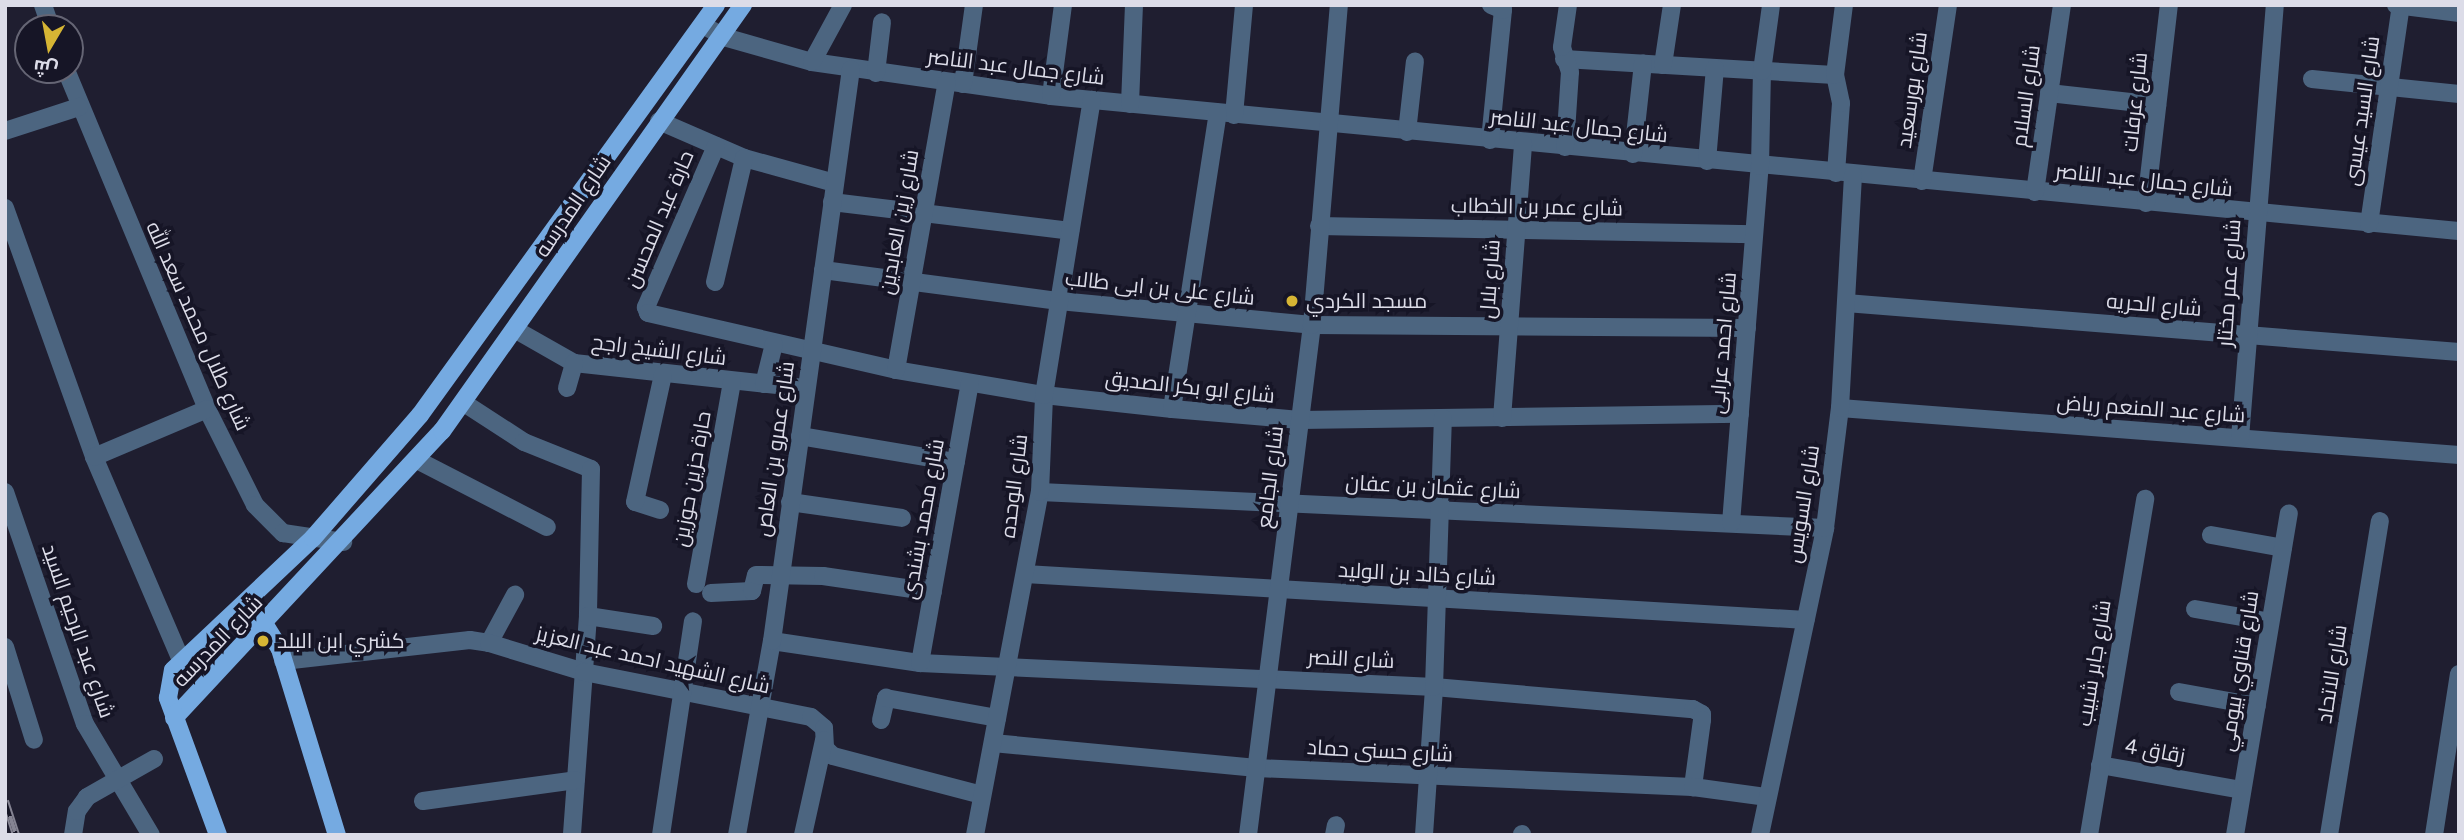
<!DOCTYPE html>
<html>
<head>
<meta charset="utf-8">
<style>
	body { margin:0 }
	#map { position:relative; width:2464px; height:840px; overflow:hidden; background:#1f1e30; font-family:Figtree,Cairo,sans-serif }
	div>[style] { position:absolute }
	.minor>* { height:18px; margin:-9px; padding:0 9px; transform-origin:9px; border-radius:9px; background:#4c6580 }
	.major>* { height:18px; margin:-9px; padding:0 9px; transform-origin:9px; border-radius:9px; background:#75aae1 }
	.rail>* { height:8px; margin-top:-4px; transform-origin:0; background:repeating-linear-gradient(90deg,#161526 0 16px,#858493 0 32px); box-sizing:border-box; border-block:2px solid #858493 }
	.dots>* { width:19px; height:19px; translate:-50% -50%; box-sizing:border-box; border:4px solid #161526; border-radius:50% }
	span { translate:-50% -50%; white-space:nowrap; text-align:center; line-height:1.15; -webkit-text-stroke:7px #161526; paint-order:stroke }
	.street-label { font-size:21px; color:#dcdce8 }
	.poi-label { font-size:21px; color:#dcdce8 }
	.left { translate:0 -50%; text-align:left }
	.frame { position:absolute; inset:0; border:7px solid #dcdce8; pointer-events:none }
	.north { position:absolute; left:14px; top:14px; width:70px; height:70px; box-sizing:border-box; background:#161526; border:2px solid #656574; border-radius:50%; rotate:190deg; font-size:19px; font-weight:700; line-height:28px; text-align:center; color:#dcdce8 }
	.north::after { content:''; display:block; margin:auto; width:24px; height:32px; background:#d6b534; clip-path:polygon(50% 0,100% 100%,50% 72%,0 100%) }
</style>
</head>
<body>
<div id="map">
	<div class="minor">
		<i style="left:43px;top:5px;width:24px;rotate:71deg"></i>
		<i style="left:2396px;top:5px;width:64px;rotate:7.2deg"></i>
		<i style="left:703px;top:25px;width:24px;rotate:30deg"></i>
		<i style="left:724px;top:37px;width:91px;rotate:15.9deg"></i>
		<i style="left:812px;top:62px;width:241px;rotate:8.1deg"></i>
		<i style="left:1051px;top:96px;width:1414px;rotate:5.48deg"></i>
		<i style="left:1564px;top:59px;width:271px;rotate:3.4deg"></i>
		<i style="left:812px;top:62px;width:65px;rotate:-61.5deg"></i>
		<i style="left:1663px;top:65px;width:61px;rotate:-81.5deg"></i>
		<i style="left:66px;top:70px;width:367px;rotate:67.4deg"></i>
		<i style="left:207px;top:409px;width:107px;rotate:63.4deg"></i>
		<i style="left:255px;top:505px;width:40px;rotate:45deg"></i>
		<i style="left:283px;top:533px;width:61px;rotate:8.5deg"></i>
		<i style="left:876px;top:73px;width:51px;rotate:-83.3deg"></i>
		<i style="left:2312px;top:79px;width:148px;rotate:5.8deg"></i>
		<i style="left:963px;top:84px;width:80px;rotate:-82.1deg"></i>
		<i style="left:2049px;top:93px;width:109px;rotate:6.3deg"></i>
		<i style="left:1051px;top:96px;width:92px;rotate:-82.5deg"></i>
		<i style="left:1130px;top:104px;width:99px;rotate:-87.7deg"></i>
		<i style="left:1234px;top:115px;width:110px;rotate:-84.8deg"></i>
		<i style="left:659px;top:121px;width:93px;rotate:23.5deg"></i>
		<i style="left:744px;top:158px;width:94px;rotate:15.4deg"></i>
		<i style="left:5px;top:131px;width:78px;rotate:-18deg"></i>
		<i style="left:1407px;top:132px;width:71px;rotate:-83.6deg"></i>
		<i style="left:1490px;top:140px;width:131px;rotate:-84.3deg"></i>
		<i style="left:1503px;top:10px;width:13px;rotate:-157deg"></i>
		<i style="left:716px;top:146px;width:176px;rotate:113.5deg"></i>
		<i style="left:646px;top:307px;width:6px;rotate:72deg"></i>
		<i style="left:648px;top:313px;width:254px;rotate:12.9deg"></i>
		<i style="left:896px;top:370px;width:150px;rotate:9.6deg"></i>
		<i style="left:1044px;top:395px;width:129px;rotate:6.2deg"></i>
		<i style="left:1172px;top:409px;width:128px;rotate:4.9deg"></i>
		<i style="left:1300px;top:420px;width:440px;rotate:-0.8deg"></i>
		<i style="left:1565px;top:147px;width:75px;rotate:-86.2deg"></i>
		<i style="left:1570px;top:72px;width:26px;rotate:-108deg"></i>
		<i style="left:1562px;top:47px;width:42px;rotate:-81.9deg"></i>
		<i style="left:1633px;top:154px;width:91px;rotate:-83.7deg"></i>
		<i style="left:1707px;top:161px;width:93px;rotate:-85.1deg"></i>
		<i style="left:1836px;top:173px;width:70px;rotate:-85.9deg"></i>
		<i style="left:1841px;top:103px;width:29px;rotate:-102deg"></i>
		<i style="left:1835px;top:75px;width:71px;rotate:-82.7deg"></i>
		<i style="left:1922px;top:181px;width:178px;rotate:-81.6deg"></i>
		<i style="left:2035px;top:192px;width:189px;rotate:-81.8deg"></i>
		<i style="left:832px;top:202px;width:240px;rotate:6.9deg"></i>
		<i style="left:2146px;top:203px;width:199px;rotate:-83.4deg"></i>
		<i style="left:5px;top:208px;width:264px;rotate:70.3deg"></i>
		<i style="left:94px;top:457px;width:221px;rotate:66.8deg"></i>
		<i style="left:2369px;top:224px;width:221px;rotate:-81.7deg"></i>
		<i style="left:1319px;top:226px;width:435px;rotate:1.1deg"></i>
		<i style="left:823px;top:270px;width:238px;rotate:7.5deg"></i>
		<i style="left:1059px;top:301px;width:254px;rotate:5.4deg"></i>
		<i style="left:1312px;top:325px;width:435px;rotate:0.4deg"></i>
		<i style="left:715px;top:282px;width:127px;rotate:-76.8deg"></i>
		<i style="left:1846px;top:303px;width:615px;rotate:4.57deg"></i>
		<i style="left:516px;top:330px;width:67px;rotate:29.6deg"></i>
		<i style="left:574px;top:363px;width:233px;rotate:6.2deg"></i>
		<i style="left:896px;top:370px;width:292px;rotate:-80deg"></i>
		<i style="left:764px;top:384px;width:41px;rotate:-76deg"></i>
		<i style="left:567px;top:388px;width:26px;rotate:-74deg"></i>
		<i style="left:464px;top:403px;width:72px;rotate:33deg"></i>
		<i style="left:524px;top:442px;width:72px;rotate:21.9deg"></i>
		<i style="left:591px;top:469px;width:147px;rotate:91.2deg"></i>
		<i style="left:588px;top:616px;width:220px;rotate:94.2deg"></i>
		<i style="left:1840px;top:408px;width:621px;rotate:4.34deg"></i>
		<i style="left:1172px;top:409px;width:300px;rotate:-81.2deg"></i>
		<i style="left:1502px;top:418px;width:275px;rotate:-85.6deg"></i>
		<i style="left:800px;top:436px;width:158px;rotate:9.5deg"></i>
		<i style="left:2240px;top:438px;width:434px;rotate:-85.4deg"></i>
		<i style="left:94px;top:457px;width:123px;rotate:-23deg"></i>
		<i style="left:417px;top:460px;width:146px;rotate:27.3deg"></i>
		<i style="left:5px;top:492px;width:245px;rotate:71deg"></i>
		<i style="left:85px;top:724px;width:129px;rotate:59.3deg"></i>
		<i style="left:1040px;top:492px;width:786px;rotate:2.63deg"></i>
		<i style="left:790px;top:502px;width:113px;rotate:8.1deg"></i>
		<i style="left:660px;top:510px;width:26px;rotate:-162deg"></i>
		<i style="left:635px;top:502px;width:130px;rotate:-77.6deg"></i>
		<i style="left:1731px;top:523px;width:358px;rotate:-85.4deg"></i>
		<i style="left:1760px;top:166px;width:95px;rotate:-88.8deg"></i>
		<i style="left:1762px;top:71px;width:67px;rotate:-82.2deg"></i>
		<i style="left:2211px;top:535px;width:73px;rotate:10.2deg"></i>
		<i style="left:1025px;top:574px;width:782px;rotate:3.37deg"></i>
		<i style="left:696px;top:584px;width:205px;rotate:-79.9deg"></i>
		<i style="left:711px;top:593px;width:41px;rotate:-2.8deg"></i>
		<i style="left:752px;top:591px;width:16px;rotate:-76deg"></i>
		<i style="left:756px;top:575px;width:67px;rotate:0.9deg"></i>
		<i style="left:823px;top:576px;width:111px;rotate:8.3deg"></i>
		<i style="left:2195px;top:609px;width:76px;rotate:9.8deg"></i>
		<i style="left:588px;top:616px;width:66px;rotate:8.7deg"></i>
		<i style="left:772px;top:641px;width:150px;rotate:8.5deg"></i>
		<i style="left:920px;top:663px;width:515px;rotate:2.67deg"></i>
		<i style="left:1434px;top:687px;width:260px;rotate:4.9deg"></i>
		<i style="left:1693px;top:709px;width:10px;rotate:29deg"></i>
		<i style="left:1702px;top:714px;width:6px;rotate:90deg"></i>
		<i style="left:1702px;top:720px;width:68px;rotate:97.7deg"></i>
		<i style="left:489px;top:643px;width:55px;rotate:-61.6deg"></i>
		<i style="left:5px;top:647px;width:97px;rotate:72.7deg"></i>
		<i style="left:283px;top:661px;width:188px;rotate:-6.4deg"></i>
		<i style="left:470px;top:640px;width:19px;rotate:9deg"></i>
		<i style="left:489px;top:643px;width:99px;rotate:17deg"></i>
		<i style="left:584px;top:672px;width:231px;rotate:11.2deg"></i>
		<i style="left:811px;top:717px;width:17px;rotate:40deg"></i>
		<i style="left:824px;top:728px;width:20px;rotate:87deg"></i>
		<i style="left:825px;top:748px;width:11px;rotate:45deg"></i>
		<i style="left:833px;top:756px;width:154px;rotate:14.7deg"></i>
		<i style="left:920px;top:663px;width:284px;rotate:-79.9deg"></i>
		<i style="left:2179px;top:692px;width:79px;rotate:10.2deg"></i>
		<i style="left:881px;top:720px;width:23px;rotate:-77deg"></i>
		<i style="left:886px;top:698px;width:113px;rotate:10.2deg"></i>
		<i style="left:993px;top:743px;width:265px;rotate:5.4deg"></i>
		<i style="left:1257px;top:768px;width:436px;rotate:2.5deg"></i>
		<i style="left:1693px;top:787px;width:75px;rotate:7.7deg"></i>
		<i style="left:2100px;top:765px;width:144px;rotate:10deg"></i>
		<i style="left:423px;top:801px;width:154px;rotate:-7.8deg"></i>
		<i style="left:73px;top:835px;width:24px;rotate:-81deg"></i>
		<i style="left:77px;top:811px;width:17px;rotate:-54deg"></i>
		<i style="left:87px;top:797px;width:77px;rotate:-29.6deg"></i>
		<i style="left:661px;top:835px;width:216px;rotate:-81.5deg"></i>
		<i style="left:737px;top:835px;width:197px;rotate:-79.8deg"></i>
		<i style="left:772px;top:641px;width:577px;rotate:-82.14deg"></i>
		<i style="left:803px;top:835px;width:97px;rotate:-77.5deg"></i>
		<i style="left:975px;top:835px;width:349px;rotate:-79.3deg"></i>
		<i style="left:1040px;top:492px;width:97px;rotate:-87.6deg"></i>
		<i style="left:1044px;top:395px;width:299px;rotate:-80.8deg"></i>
		<i style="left:1248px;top:835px;width:514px;rotate:-82.85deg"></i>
		<i style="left:1312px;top:325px;width:321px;rotate:-85.2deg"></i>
		<i style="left:1334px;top:835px;width:10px;rotate:-79deg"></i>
		<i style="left:1424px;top:835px;width:148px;rotate:-86.1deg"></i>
		<i style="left:1434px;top:687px;width:269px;rotate:-88.1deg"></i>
		<i style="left:1522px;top:835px;width:1px;rotate:-90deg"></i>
		<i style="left:1760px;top:835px;width:314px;rotate:-78deg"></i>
		<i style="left:1825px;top:528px;width:121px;rotate:-82.9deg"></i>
		<i style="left:1840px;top:408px;width:233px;rotate:-86.8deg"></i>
		<i style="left:2089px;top:835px;width:341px;rotate:-80.5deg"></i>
		<i style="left:2235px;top:835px;width:326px;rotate:-80.5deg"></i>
		<i style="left:2329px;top:835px;width:318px;rotate:-80.8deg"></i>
		<i style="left:2434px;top:835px;width:163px;rotate:-81.2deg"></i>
	</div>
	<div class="major">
		<i style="left:265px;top:625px;width:28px;rotate:58deg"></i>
		<i style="left:280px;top:649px;width:195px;rotate:73deg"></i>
		<i style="left:174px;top:718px;width:393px;rotate:-47deg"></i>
		<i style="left:442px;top:431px;width:522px;rotate:-54.76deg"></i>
		<i style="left:218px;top:835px;width:146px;rotate:-110.1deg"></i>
		<i style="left:168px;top:698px;width:28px;rotate:-80deg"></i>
		<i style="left:173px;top:670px;width:192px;rotate:-43.3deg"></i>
		<i style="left:313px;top:538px;width:163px;rotate:-49deg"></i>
		<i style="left:420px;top:415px;width:506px;rotate:-54.17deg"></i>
	</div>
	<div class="rail">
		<i style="left:5px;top:801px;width:36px;rotate:72deg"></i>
	</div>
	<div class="dots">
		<i style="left:1292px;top:301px;background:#d6b534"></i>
		<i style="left:263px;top:641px;background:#d6b534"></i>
	</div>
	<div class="street-label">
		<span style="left:1016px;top:67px;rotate:7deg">شارع جمال عبد الناصر</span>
		<span style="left:1912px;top:90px;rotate:-82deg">شارع بورسعيد</span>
		<span style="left:2026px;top:96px;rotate:-82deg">شارع السلام</span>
		<span style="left:2135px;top:102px;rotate:-84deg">شارع عرفات</span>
		<span style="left:2362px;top:111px;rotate:-82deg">شارع السيد عيسى</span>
		<span style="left:1579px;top:126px;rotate:6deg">شارع جمال عبد الناصر</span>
		<span style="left:2144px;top:180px;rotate:6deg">شارع جمال عبد الناصر</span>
		<span style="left:573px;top:206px;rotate:-56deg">شارع المدرسه</span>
		<span style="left:1537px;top:207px;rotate:1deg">شارع عمر بن الخطاب</span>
		<span style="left:659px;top:219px;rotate:-67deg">حارة عبد المحسن</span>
		<span style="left:899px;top:222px;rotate:-80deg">شارع زين العابدين</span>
		<span style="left:1490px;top:279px;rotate:-86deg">شارع بلال</span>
		<span style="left:2229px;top:283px;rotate:-86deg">شارع عمر مختار</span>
		<span style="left:1160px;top:288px;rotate:6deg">شارع على بن ابى طالب</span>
		<span style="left:2154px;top:305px;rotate:5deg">شارع الحريه</span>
		<span style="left:198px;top:326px;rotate:66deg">شارع طلال محمد سعد الله</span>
		<span style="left:1723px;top:343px;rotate:-85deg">شارع احمد عرابى</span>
		<span style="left:659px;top:350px;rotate:7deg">شارع الشيخ راجح</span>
		<span style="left:1190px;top:387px;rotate:6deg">شارع ابو بكر الصديق</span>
		<span style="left:2151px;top:409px;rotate:4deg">شارع عبد المنعم رياض</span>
		<span style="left:775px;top:449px;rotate:-82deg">شارع عمرو بن العاص</span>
		<span style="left:1270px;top:477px;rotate:-83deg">شارع الجامع</span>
		<span style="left:692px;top:479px;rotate:-80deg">حارة حزين حوزين</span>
		<span style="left:1014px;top:486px;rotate:-83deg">شارع الوحده</span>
		<span style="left:1433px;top:487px;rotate:3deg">شارع عثمان بن عفان</span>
		<span style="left:1803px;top:504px;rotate:-81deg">شارع السويس</span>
		<span style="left:923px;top:519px;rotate:-80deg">شارع محمد بشندى</span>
		<span style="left:1417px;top:574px;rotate:3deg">شارع خالد بن الوليد</span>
		<span style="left:78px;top:631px;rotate:71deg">شارع عبد الرحيم السيد</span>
		<span style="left:218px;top:641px;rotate:-46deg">شارع المدرسه</span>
		<span style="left:1351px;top:659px;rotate:3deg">شارع النصر</span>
		<span style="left:653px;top:660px;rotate:13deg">شارع الشهيد احمد عبد العزيز</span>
		<span style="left:2094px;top:663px;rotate:-81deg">شارع جابر شبيب</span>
		<span style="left:2239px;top:671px;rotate:-81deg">شارع قناوي بيومي</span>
		<span style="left:2332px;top:674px;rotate:-81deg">شارع الاتحاد</span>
		<span style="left:1380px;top:751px;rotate:3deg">شارع حسنى حماد</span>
		<span style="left:2155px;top:751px;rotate:10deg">زقاق 4</span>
	</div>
	<div class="poi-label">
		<span class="left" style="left:1306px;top:301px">مسجد الكردي</span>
		<span class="left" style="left:277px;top:641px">كشري ابن البلد</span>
	</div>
	<div class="frame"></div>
	<div class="north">ش</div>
</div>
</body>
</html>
